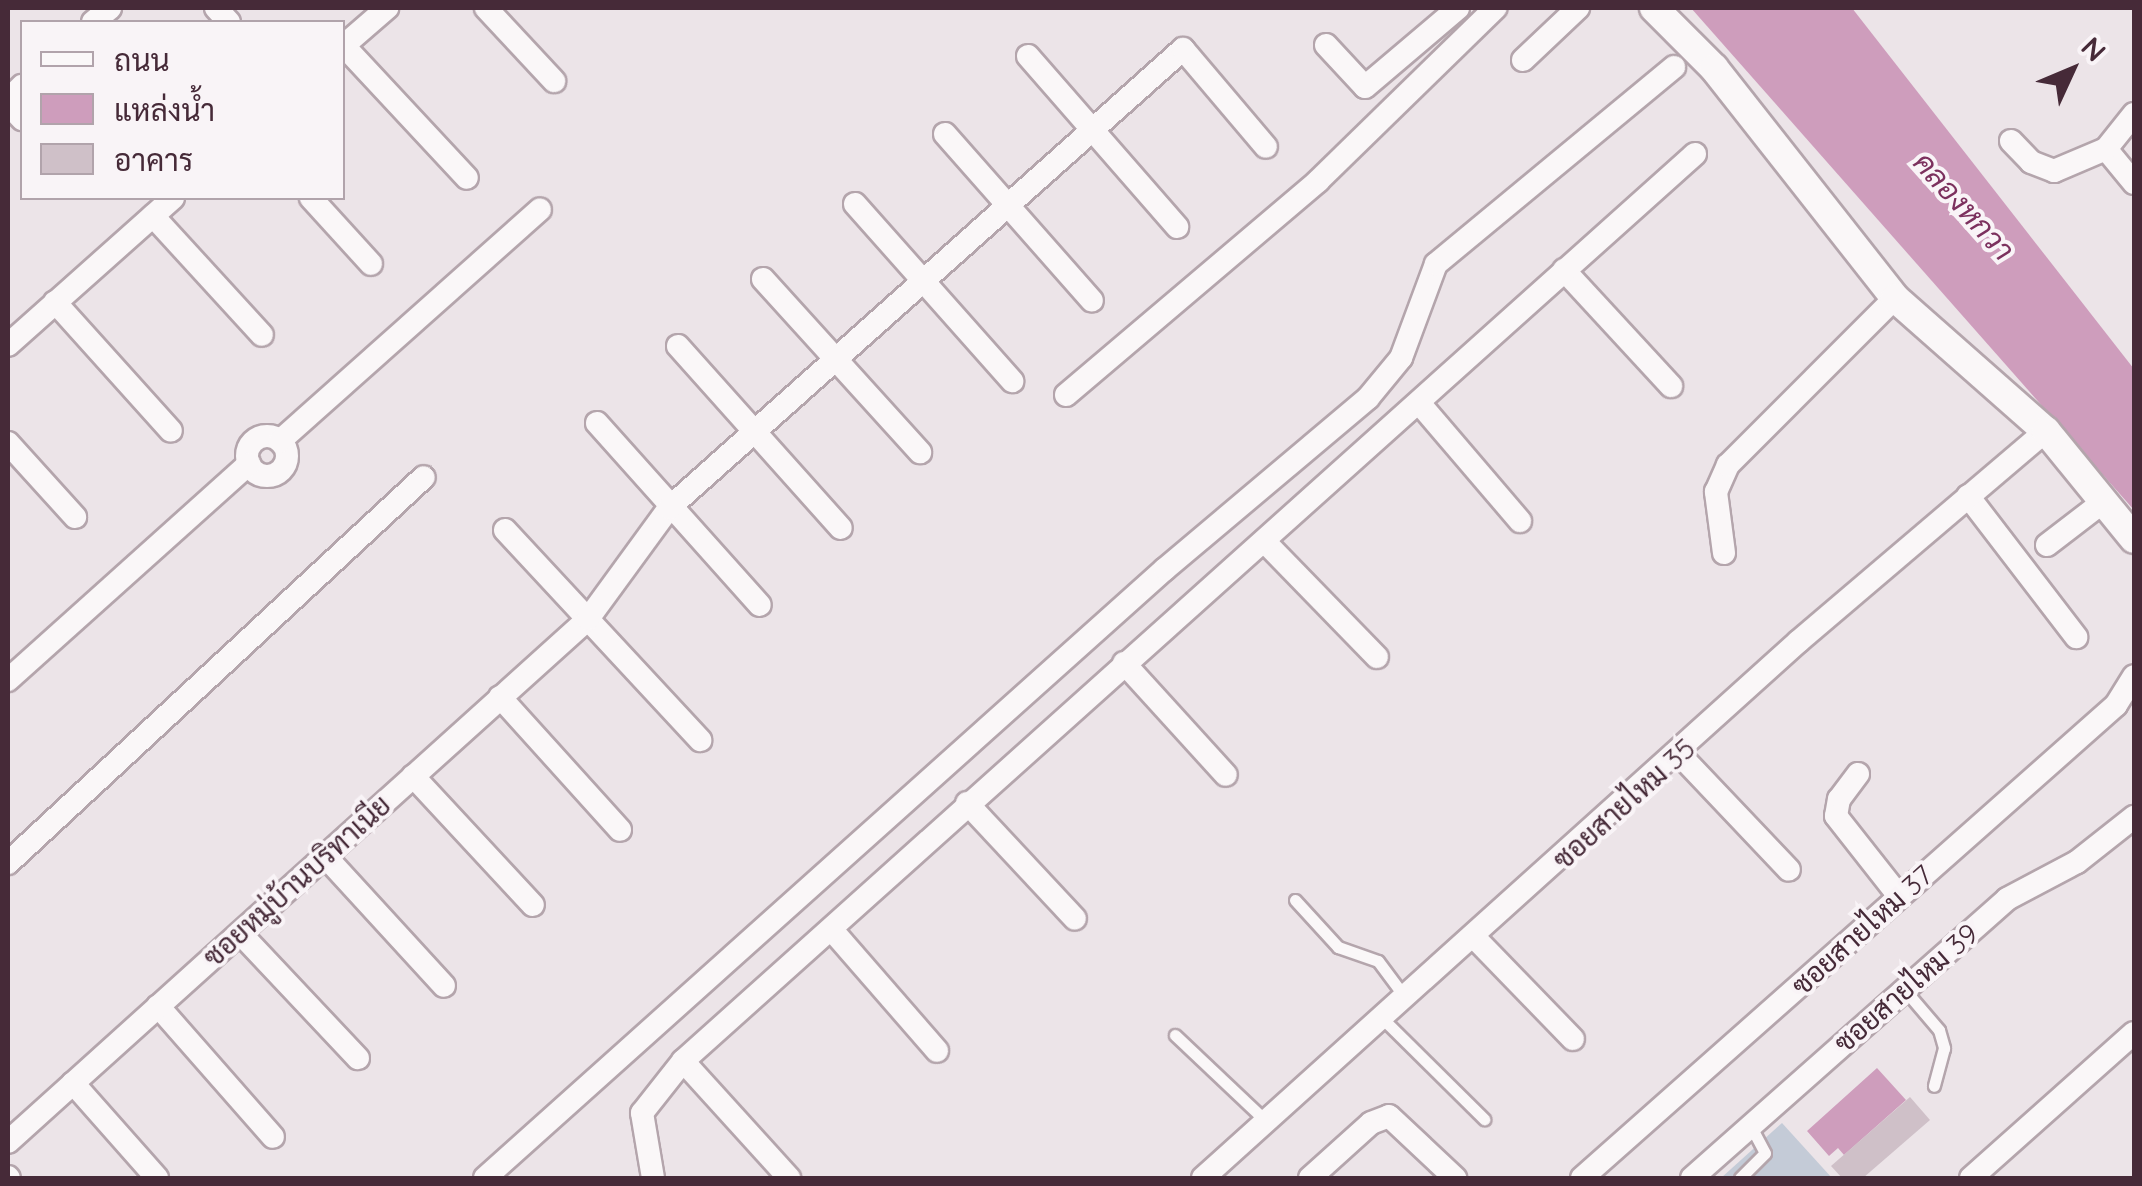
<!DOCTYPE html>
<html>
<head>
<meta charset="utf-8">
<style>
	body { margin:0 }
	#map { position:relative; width:2142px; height:1186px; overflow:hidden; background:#ece4e8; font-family:Quicksand,Sarabun,sans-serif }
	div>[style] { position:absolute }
	.green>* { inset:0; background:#c4cbd7 }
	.water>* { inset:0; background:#ce9dbc }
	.building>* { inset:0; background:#cfc0c8 }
	.roads { filter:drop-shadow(2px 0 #b4a5ac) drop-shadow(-2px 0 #b4a5ac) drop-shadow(0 2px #b4a5ac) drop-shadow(0 -2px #b4a5ac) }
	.service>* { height:11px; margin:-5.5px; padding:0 5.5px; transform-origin:5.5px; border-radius:5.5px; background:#faf7f8 }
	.minor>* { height:22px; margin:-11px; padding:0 11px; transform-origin:11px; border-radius:11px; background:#faf7f8 }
	.minor>.ring { margin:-11px; padding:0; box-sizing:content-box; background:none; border:22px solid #faf7f8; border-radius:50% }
	.tertiary>* { height:28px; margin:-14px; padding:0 14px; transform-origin:14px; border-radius:14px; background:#faf7f8 }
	span { translate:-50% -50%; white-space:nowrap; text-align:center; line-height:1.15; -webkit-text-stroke:8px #f9f4f7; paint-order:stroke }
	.street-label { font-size:28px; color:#462a38 }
	.water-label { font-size:30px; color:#7c315e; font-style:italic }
	.frame { position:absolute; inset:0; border:10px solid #462a38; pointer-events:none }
	.legend { position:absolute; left:20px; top:20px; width:325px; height:180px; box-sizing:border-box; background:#f9f4f7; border:2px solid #b1a3ab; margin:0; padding:12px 18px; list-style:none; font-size:30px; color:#462a38 }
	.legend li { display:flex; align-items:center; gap:20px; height:50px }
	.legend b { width:50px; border:2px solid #b1a3ab }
	.north { position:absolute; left:2022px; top:20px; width:100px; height:100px; -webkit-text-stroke:8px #f9f4f7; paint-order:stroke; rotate:46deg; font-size:28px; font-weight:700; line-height:40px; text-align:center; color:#462a38 }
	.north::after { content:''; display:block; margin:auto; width:35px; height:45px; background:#462a38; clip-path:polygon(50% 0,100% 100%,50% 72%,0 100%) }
</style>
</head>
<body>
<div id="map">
	<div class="green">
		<i style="clip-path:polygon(1782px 1123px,1832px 1178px,1721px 1178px)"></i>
	</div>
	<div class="water">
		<i style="clip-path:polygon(1691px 8px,1852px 8px,2134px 369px,2134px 510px)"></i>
		<i style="clip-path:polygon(1877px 1068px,1906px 1100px,1844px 1155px,1838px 1148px,1829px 1156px,1807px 1131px)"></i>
	</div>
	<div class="building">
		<i style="clip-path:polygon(1910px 1097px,1930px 1120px,1863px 1178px,1842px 1178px,1831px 1166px)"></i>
	</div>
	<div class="roads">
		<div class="service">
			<i style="left:1295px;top:900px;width:64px;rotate:47.5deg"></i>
			<i style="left:1338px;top:947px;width:42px;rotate:19.3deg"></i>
			<i style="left:1378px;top:961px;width:44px;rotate:53.4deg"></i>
			<i style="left:1904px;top:989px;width:54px;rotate:49.5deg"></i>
			<i style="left:1939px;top:1030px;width:19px;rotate:74deg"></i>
			<i style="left:1944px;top:1048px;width:39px;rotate:105deg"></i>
			<i style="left:1382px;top:1018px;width:144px;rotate:44.7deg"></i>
			<i style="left:1175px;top:1035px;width:125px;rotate:43.4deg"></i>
			<i style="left:1740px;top:1178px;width:35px;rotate:-45deg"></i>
			<i style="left:1765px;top:1153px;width:30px;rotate:-118deg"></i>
		</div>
		<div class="minor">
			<i style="left:216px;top:8px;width:19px;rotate:47deg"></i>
			<i style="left:486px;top:8px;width:100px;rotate:47deg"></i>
			<i style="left:93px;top:22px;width:22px;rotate:-39deg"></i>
			<i style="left:1326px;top:45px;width:57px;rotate:47.1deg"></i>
			<i style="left:1365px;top:87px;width:122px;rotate:-40.3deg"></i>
			<i style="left:344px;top:46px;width:180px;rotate:47deg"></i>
			<i style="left:342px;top:47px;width:60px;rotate:-40.9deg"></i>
			<i style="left:1028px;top:56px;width:227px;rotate:48.9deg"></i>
			<i style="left:1523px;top:60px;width:76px;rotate:-43.4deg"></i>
			<i style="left:8px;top:100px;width:20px;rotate:-45deg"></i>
			<i style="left:8px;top:104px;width:21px;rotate:47deg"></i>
			<i style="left:2134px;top:114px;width:45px;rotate:128.7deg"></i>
			<i style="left:2106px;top:149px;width:44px;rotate:50.5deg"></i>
			<i style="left:945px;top:134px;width:222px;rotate:48.6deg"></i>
			<i style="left:2011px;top:141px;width:29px;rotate:46deg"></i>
			<i style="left:2031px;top:162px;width:25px;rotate:21deg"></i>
			<i style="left:2054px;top:171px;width:56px;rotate:-22.9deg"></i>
			<i style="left:311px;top:198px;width:89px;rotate:47.7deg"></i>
			<i style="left:855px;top:204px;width:237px;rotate:48.4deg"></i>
			<i style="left:153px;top:216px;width:161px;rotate:47.5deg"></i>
			<i style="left:1564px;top:270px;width:158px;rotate:47.3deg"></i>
			<i style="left:763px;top:279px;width:234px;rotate:47.8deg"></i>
			<i style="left:55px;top:302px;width:173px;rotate:48deg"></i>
			<i style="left:8px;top:345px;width:221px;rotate:-41.7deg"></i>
			<i style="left:678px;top:346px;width:244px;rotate:48.2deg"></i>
			<i style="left:1066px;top:395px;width:331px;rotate:-40.3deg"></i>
			<i style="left:1318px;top:181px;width:248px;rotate:-44.3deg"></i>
			<i style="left:1420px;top:404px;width:154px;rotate:49.5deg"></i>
			<i style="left:597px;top:423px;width:244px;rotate:48.2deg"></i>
			<i class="ring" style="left:247px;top:436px;width:18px;height:18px"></i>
			<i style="left:280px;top:441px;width:348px;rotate:-41.7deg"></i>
			<i style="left:8px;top:443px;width:100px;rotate:47.8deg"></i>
			<i style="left:1968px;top:496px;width:178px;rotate:52.5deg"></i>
			<i style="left:505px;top:530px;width:287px;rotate:47.1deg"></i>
			<i style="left:1266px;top:543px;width:159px;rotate:45.8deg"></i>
			<i style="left:2047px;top:545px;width:71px;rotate:-37.5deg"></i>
			<i style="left:1724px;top:553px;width:62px;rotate:-97.5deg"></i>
			<i style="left:1716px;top:492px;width:30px;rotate:-66deg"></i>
			<i style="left:1728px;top:465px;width:236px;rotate:-45deg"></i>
			<i style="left:1124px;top:663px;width:151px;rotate:47.7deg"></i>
			<i style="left:8px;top:680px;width:324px;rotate:-41.9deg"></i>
			<i style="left:500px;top:697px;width:179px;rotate:47.9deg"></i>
			<i style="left:1680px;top:755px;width:158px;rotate:46.5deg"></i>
			<i style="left:1858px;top:774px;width:31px;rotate:127deg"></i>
			<i style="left:1839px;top:799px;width:17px;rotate:100deg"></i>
			<i style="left:1836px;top:816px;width:102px;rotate:51.8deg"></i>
			<i style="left:413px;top:776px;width:176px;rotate:47.1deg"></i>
			<i style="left:967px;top:803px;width:158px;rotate:47deg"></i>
			<i style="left:325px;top:856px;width:176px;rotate:47.5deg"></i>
			<i style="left:8px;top:863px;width:567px;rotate:-42.86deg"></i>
			<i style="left:832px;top:930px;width:160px;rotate:49deg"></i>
			<i style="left:240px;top:933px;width:172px;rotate:46.7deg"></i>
			<i style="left:1474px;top:937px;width:142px;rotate:45.9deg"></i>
			<i style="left:158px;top:1006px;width:174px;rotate:48.7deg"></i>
			<i style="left:683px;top:1061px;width:158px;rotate:47.8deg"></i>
			<i style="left:73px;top:1083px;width:127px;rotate:48.5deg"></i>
			<i style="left:8px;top:1142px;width:781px;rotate:-42.04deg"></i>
			<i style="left:588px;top:619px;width:137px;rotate:-53.9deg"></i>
			<i style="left:669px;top:508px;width:689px;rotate:-41.76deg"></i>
			<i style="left:1183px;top:49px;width:128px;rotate:49.7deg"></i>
			<i style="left:8px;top:1177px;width:1px;rotate:45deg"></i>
			<i style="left:485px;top:1178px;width:913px;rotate:-41.85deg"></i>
			<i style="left:1165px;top:569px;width:265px;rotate:-40.1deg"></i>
			<i style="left:1368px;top:398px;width:52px;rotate:-50.5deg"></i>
			<i style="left:1401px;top:358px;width:100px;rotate:-69.6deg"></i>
			<i style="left:1436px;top:264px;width:309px;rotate:-39.6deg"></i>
			<i style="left:653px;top:1178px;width:66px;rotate:-99.6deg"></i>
			<i style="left:642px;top:1113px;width:66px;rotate:-51.7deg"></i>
			<i style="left:683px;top:1061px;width:1359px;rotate:-41.87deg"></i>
			<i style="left:1203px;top:1178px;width:802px;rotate:-42.02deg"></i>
			<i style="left:1799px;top:641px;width:324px;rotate:-40.4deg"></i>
			<i style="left:1310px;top:1178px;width:82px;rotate:-42deg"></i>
			<i style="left:1371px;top:1123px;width:19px;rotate:-21deg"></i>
			<i style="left:1389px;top:1116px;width:91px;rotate:43.2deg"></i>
			<i style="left:1582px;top:1178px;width:713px;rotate:-41.53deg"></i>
			<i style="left:2116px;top:705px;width:34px;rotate:-58deg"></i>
			<i style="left:1692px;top:1178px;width:421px;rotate:-41.5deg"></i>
			<i style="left:2007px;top:899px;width:79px;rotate:-27.9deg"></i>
			<i style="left:2077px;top:862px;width:73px;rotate:-38.3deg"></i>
			<i style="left:1971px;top:1178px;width:218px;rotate:-41.7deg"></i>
		</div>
		<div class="tertiary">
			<i style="left:1654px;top:8px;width:85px;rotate:45deg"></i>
			<i style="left:1714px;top:68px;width:293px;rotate:51.8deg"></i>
			<i style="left:1895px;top:298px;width:201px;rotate:41.4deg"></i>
			<i style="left:2046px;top:431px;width:139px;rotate:50.8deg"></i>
		</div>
	</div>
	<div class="street-label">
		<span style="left:1624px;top:804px;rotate:-42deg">ซอยสายไหม 35</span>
		<span style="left:297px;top:881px;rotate:-42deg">ซอยหมู่บ้านบริทาเนีย</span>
		<span style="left:1862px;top:930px;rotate:-42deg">ซอยสายไหม 37</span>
		<span style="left:1906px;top:988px;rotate:-41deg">ซอยสายไหม 39</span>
	</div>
	<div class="water-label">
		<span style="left:1964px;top:206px;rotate:48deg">คลองหกวา</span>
	</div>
	<div class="frame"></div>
	<ul class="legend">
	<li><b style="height:12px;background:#faf7f8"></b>ถนน</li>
	<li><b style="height:28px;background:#ce9dbc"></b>แหล่งน้ำ</li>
	<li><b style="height:28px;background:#cfc0c8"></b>อาคาร</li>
	</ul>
	<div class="north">N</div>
</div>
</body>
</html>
